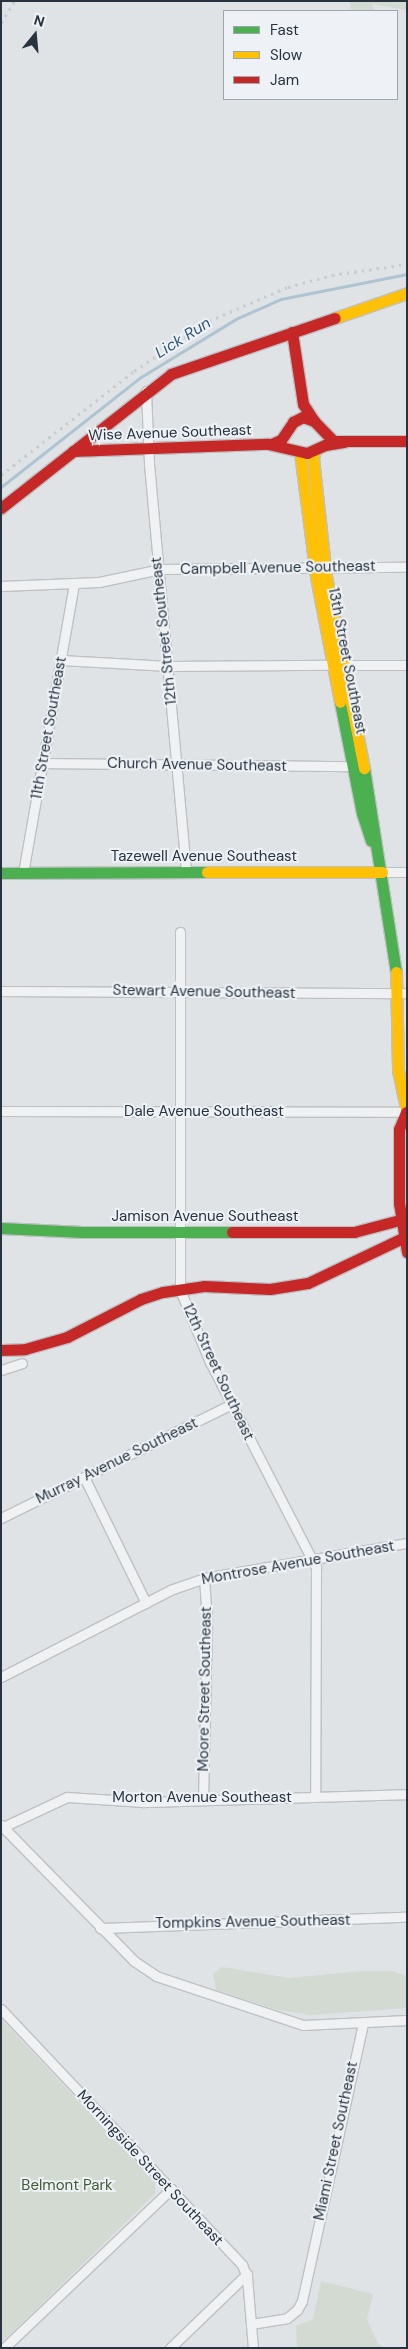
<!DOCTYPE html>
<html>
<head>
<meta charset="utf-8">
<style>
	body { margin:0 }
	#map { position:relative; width:408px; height:2349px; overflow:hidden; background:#e0e3e6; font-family:"DM Sans",sans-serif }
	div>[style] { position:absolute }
	.green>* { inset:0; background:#d2dad1 }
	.stream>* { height:2.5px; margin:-1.25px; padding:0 1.25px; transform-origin:1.25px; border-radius:1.25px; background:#aec4d2 }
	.roads { filter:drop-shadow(1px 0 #bec1c4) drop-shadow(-1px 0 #bec1c4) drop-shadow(0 1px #bec1c4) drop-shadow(0 -1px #bec1c4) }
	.street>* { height:9px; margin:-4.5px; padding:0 4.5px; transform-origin:4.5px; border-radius:4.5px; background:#f0f1f2 }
	.fast>* { height:11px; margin:-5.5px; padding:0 5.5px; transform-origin:5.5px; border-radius:5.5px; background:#4caf50 }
	.slow>* { height:11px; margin:-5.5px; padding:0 5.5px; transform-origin:5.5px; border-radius:5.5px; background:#ffc107 }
	.jam>* { height:11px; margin:-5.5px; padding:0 5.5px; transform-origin:5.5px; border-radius:5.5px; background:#c62828 }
	.rail>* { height:2.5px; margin-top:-1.25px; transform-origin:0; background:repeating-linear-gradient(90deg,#c9ccce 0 2.5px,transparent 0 7.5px) }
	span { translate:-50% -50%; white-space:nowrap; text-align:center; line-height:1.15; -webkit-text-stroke:4px #eef2f6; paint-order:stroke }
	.street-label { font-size:15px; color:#27333f }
	.park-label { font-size:15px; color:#415b35 }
	.water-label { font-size:16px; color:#315773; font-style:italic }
	.frame { position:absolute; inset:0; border:2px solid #27333f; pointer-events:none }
	.legend { position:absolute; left:223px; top:10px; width:175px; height:90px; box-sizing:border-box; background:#eef2f6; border:1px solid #9ea6ad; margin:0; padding:6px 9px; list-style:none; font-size:15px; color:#27333f }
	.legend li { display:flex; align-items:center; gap:10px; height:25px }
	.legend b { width:25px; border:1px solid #9ea6ad }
	.north { position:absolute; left:10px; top:10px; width:50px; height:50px; -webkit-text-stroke:4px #eef2f6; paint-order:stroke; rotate:17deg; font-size:14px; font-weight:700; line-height:20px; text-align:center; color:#27333f }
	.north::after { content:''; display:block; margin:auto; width:18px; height:22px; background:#27333f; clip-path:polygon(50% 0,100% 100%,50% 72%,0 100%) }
</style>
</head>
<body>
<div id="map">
	<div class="green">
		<i style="clip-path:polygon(349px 1px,407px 1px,407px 10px,372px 4px,375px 11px,352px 11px)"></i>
		<i style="clip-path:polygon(222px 1967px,289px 1978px,362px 1971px,392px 1971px,407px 1976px,407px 2008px,311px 2015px,278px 2010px,216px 1990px,213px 1974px)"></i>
		<i style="clip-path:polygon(1px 2019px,155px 2182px,155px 2194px,1px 2343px)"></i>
		<i style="clip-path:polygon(321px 2281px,373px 2294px,367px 2320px,378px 2343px,384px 2348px,297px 2348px,296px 2326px,313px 2319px)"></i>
	</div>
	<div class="stream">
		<i style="left:1px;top:487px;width:178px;rotate:-38.2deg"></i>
		<i style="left:141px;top:377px;width:111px;rotate:-31.4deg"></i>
		<i style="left:236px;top:319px;width:49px;rotate:-24deg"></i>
		<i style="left:281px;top:299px;width:128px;rotate:-11.2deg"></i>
	</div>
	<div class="roads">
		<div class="street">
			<i style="left:146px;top:391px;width:73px;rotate:87.6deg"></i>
			<i style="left:149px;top:464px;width:410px;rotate:84.8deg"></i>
			<i style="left:1px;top:586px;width:98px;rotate:-2.3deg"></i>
			<i style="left:99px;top:582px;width:62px;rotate:-12deg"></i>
			<i style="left:160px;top:569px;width:247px;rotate:-0.5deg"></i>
			<i style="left:61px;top:660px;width:108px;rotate:3.2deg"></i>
			<i style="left:169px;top:666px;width:163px;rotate:-0.4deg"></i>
			<i style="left:343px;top:665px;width:64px"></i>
			<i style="left:43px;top:763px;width:309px;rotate:0.6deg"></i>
			<i style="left:382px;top:872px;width:25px"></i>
			<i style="left:23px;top:873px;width:293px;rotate:-80deg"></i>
			<i style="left:180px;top:932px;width:358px;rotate:90deg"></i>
			<i style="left:180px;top:1290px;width:78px;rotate:67.4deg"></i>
			<i style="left:210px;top:1362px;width:231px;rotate:62.7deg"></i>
			<i style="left:316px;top:1567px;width:230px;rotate:90.2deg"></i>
			<i style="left:1px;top:991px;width:406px;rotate:0.3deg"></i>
			<i style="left:1px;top:1111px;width:406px;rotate:0.1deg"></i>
			<i style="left:1px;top:1370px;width:22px;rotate:-18deg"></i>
			<i style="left:84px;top:1477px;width:140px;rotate:63.8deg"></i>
			<i style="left:1px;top:1518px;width:258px;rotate:-26.3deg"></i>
			<i style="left:1px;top:1677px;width:190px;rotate:-27.2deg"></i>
			<i style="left:170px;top:1590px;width:36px;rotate:-19deg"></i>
			<i style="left:204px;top:1578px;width:206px;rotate:-9.8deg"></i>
			<i style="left:203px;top:1800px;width:179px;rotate:-88.7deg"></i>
			<i style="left:207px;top:1621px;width:43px;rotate:-94deg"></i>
			<i style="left:1px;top:1825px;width:190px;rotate:45.6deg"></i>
			<i style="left:134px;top:1961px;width:27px;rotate:34deg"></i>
			<i style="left:156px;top:1976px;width:155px;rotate:18.4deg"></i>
			<i style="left:303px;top:2025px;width:104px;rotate:-2.8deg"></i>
			<i style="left:3px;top:1827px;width:71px;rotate:-25.1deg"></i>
			<i style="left:67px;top:1797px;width:77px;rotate:3.7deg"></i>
			<i style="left:144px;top:1802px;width:263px;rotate:-1.7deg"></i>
			<i style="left:100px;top:1928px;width:307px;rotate:-2.1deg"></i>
			<i style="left:1px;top:2009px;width:352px;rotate:46.7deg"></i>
			<i style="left:242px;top:2265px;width:13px;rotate:67deg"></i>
			<i style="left:247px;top:2277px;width:71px;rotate:85.2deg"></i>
			<i style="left:251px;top:2324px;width:36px;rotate:-9deg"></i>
			<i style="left:287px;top:2318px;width:13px;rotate:-39deg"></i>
			<i style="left:297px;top:2310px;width:10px;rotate:-61deg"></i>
			<i style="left:302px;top:2301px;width:285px;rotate:-77.6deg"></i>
			<i style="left:4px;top:2348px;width:231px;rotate:-43.6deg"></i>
			<i style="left:170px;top:2348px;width:107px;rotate:-43.9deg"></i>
		</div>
		<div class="fast">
			<i style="left:340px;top:702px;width:113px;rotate:78.8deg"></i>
			<i style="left:362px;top:813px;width:29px;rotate:72deg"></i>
			<i style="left:364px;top:768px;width:206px;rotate:81.1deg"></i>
			<i style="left:1px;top:873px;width:206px;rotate:-0.3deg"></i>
			<i style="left:1px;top:1228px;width:81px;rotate:2.8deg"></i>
			<i style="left:82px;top:1232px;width:150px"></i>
		</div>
		<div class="slow">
			<i style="left:335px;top:318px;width:76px;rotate:-19.1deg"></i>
			<i style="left:315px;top:450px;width:8px;rotate:104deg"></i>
			<i style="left:313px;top:458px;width:119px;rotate:83.7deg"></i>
			<i style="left:326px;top:576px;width:196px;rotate:78.8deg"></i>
			<i style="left:300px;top:453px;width:125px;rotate:82.6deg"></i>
			<i style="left:316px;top:577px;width:127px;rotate:79.1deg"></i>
			<i style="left:207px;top:872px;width:175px"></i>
			<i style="left:396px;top:972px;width:98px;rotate:88.8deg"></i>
			<i style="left:398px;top:1070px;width:44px;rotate:78.2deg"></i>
		</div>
		<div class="jam">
			<i style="left:292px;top:332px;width:73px;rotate:81.3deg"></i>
			<i style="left:303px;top:404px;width:20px;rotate:57deg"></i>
			<i style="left:271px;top:444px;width:11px;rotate:-22deg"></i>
			<i style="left:281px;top:440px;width:22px;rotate:-56deg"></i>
			<i style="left:293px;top:422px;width:11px;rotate:-27deg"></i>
			<i style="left:303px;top:417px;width:12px;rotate:20deg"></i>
			<i style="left:314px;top:421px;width:28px;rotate:46deg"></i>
			<i style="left:333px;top:441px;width:74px"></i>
			<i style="left:73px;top:451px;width:195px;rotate:-2.1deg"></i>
			<i style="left:268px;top:444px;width:40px;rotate:13deg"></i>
			<i style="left:307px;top:453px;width:20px;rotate:-24deg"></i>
			<i style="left:325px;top:445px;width:20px;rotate:-9deg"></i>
			<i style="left:1px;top:508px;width:216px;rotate:-38.2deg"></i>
			<i style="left:171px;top:374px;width:173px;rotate:-18.9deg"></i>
			<i style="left:406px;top:1112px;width:18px;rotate:112deg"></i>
			<i style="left:399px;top:1129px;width:74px;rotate:90deg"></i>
			<i style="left:399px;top:1203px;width:50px;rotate:80.7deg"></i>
			<i style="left:232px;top:1232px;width:122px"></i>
			<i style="left:354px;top:1232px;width:55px;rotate:-14.8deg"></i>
			<i style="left:1px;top:1350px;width:24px;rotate:-2deg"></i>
			<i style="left:25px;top:1349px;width:44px;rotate:-15.9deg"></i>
			<i style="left:67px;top:1337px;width:83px;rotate:-27.2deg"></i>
			<i style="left:141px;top:1299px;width:23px;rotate:-18deg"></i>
			<i style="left:163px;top:1292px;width:41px;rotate:-8.3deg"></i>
			<i style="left:204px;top:1286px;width:66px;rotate:2.6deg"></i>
			<i style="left:270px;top:1289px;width:38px;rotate:-9deg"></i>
			<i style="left:308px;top:1283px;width:110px;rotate:-25.4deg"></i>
		</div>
	</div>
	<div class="rail">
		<i style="left:1px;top:23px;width:26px;rotate:-59deg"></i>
		<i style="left:1px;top:475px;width:169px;rotate:-38deg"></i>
		<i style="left:134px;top:371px;width:90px;rotate:-33.7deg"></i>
		<i style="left:209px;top:321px;width:86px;rotate:-23.3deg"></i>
		<i style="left:288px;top:287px;width:46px;rotate:-15.3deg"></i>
		<i style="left:332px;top:275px;width:76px;rotate:-8.3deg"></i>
	</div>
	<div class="street-label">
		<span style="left:170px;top:433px;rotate:-2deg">Wise Avenue Southeast</span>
		<span style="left:278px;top:568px;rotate:-1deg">Campbell Avenue Southeast</span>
		<span style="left:164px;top:631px;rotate:-96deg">12th Street Southeast</span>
		<span style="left:347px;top:661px;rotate:79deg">13th Street Southeast</span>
		<span style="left:49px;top:728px;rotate:-80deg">11th Street Southeast</span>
		<span style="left:197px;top:765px;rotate:1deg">Church Avenue Southeast</span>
		<span style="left:204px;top:857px">Tazewell Avenue Southeast</span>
		<span style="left:204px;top:992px;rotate:1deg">Stewart Avenue Southeast</span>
		<span style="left:204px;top:1112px">Dale Avenue Southeast</span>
		<span style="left:205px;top:1217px">Jamison Avenue Southeast</span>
		<span style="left:218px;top:1372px;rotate:65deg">12th Street Southeast</span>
		<span style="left:117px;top:1461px;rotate:-26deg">Murray Avenue Southeast</span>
		<span style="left:298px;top:1563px;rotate:-10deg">Montrose Avenue Southeast</span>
		<span style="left:205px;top:1689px;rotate:-89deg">Moore Street Southeast</span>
		<span style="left:202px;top:1798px">Morton Avenue Southeast</span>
		<span style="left:253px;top:1922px;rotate:-1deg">Tompkins Avenue Southeast</span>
		<span style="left:336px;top:2141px;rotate:-78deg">Miami Street Southeast</span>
		<span style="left:150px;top:2168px;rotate:47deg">Morningside Street Southeast</span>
	</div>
	<div class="park-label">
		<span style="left:67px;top:2186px">Belmont Park</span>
	</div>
	<div class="water-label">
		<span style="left:183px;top:338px;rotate:-32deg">Lick Run</span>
	</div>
	<div class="frame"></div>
	<ul class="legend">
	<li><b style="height:6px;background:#4caf50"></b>Fast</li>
	<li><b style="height:6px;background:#ffc107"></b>Slow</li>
	<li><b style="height:6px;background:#c62828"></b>Jam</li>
	</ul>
	<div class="north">N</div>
</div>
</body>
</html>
